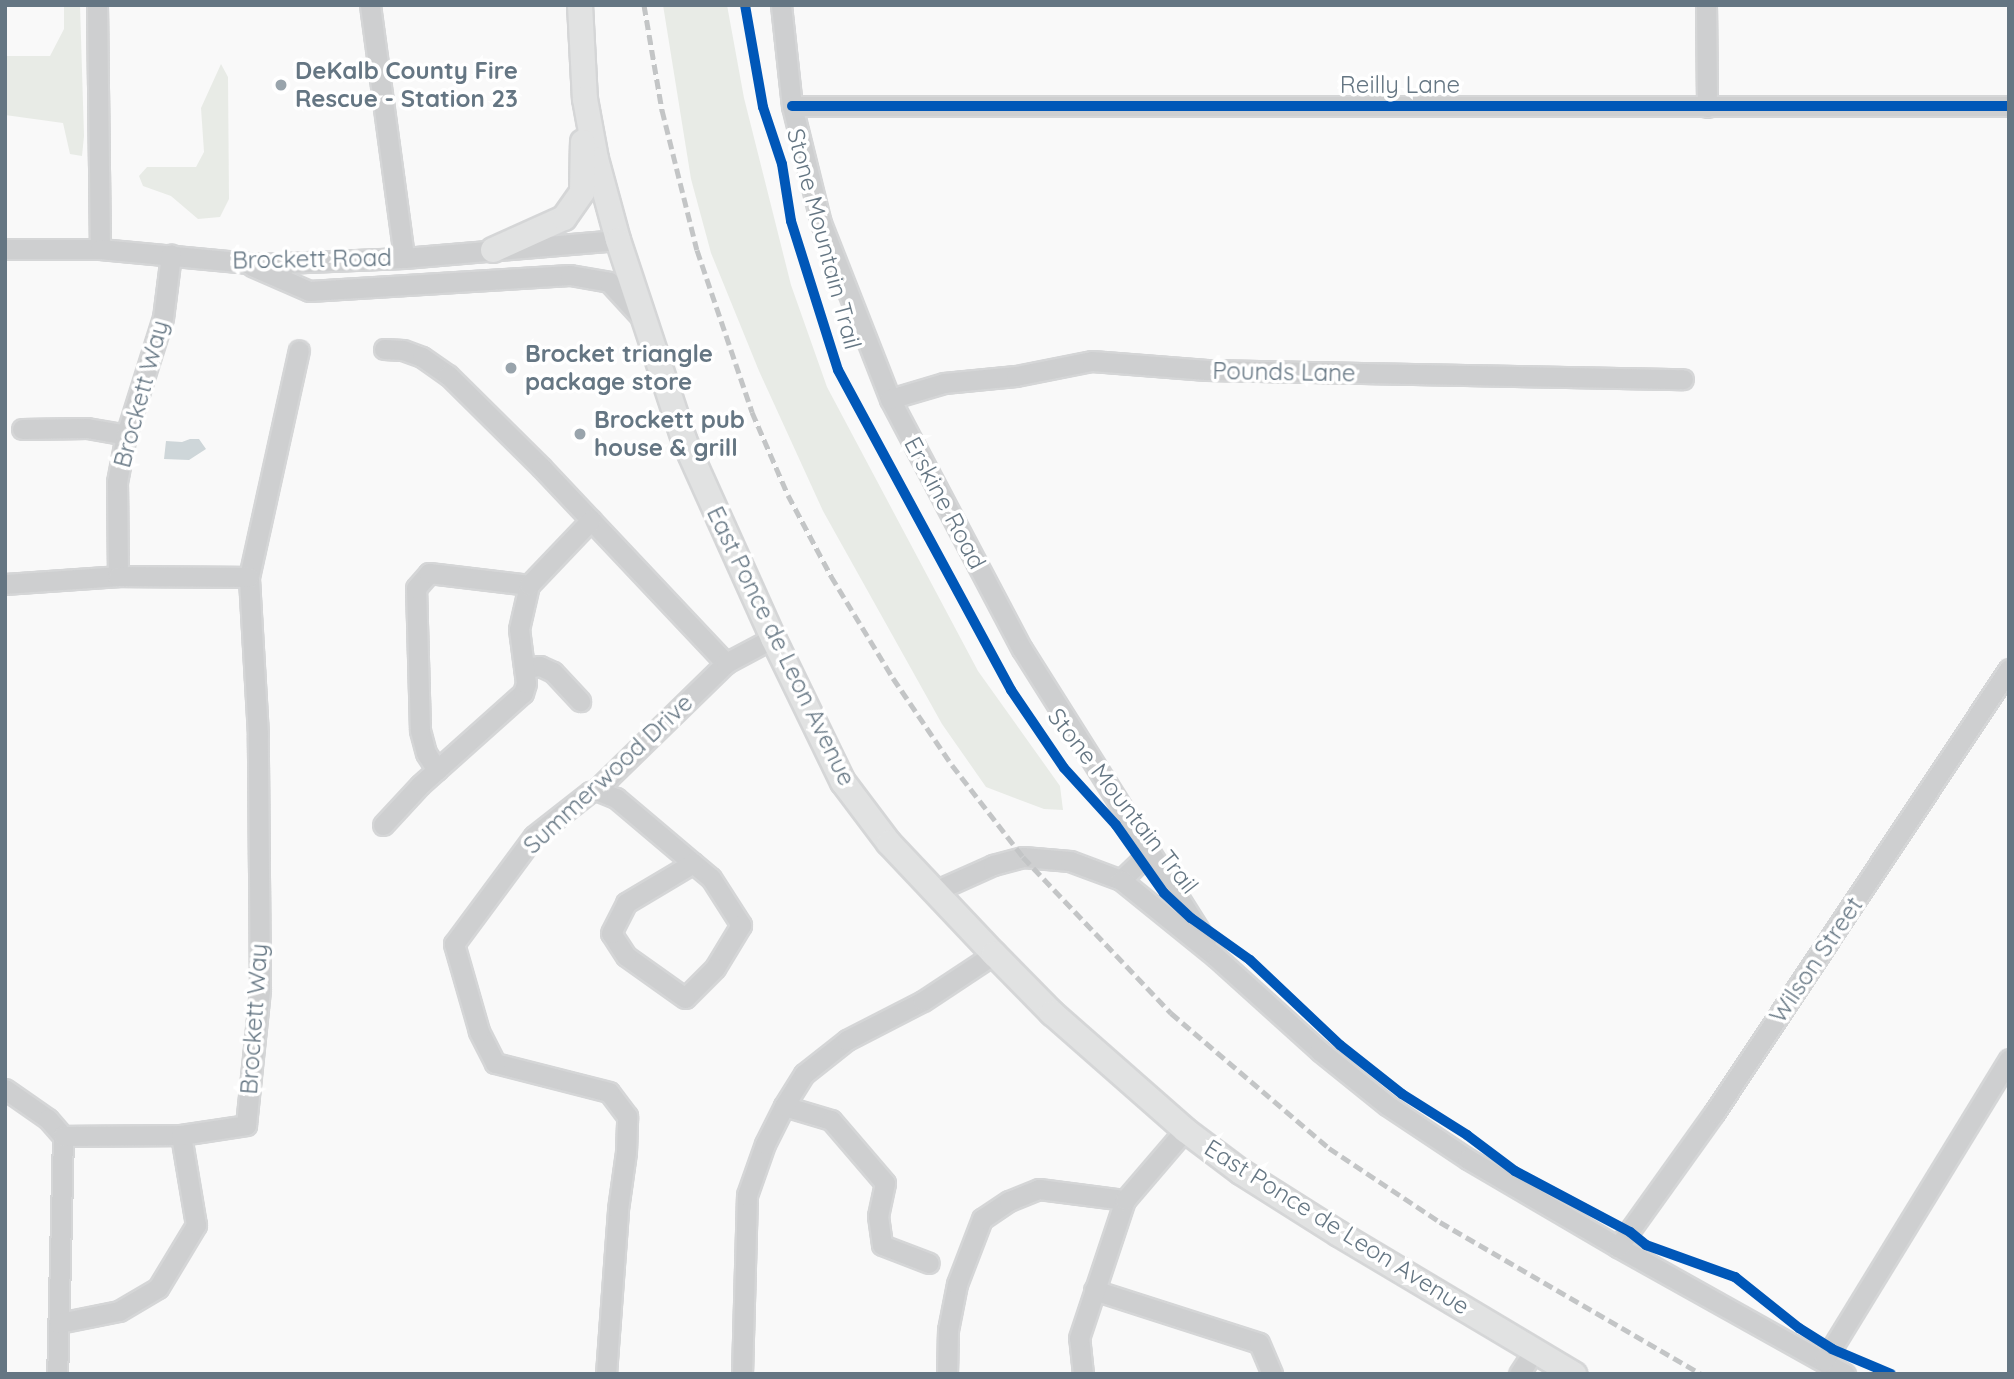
<!DOCTYPE html>
<html>
<head>
<meta charset="utf-8">
<style>
	body { margin:0 }
	#map { position:relative; width:2014px; height:1379px; overflow:hidden; background:#f9f9f9; font-family:Quicksand,sans-serif }
	div>[style] { position:absolute }
	.green>* { inset:0; background:#e8ebe6 }
	.water>* { inset:0; background:#ced6d9 }
	.roads { filter:drop-shadow(2px 0 #d5d6d7) drop-shadow(-2px 0 #d5d6d7) drop-shadow(0 2px #d5d6d7) drop-shadow(0 -2px #d5d6d7) }
	.minor>* { height:19px; margin:-9.5px; padding:0 9.5px; transform-origin:9.5px; border-radius:9.5px; background:#cecfd0 }
	.major>* { height:24px; margin:-12px; padding:0 12px; transform-origin:12px; border-radius:12px; background:#e1e2e2 }
	.rail>* { height:5px; margin-top:-2.5px; transform-origin:0; background:repeating-linear-gradient(90deg,#c3c5c6 0 10px,transparent 0 15px) }
	.cycleway>* { height:10px; margin:-5px; padding:0 5px; transform-origin:5px; border-radius:5px; background:#0057b8 }
	.dots>* { width:19px; height:19px; translate:-50% -50%; box-sizing:border-box; border:4px solid #fff; border-radius:50% }
	span { translate:-50% -50%; white-space:nowrap; text-align:center; line-height:1.15; -webkit-text-stroke:7px #fff; paint-order:stroke }
	.poi-label { font-size:24px; color:#657683; font-weight:700 }
	.left { translate:0 -50%; text-align:left }
	.street-label { font-size:24px; color:#657683 }
	.frame { position:absolute; inset:0; border:7px solid #657683; pointer-events:none }
</style>
</head>
<body>
<div id="map">
	<div class="green">
		<i style="clip-path:polygon(64px 5px,80px 5px,84px 136px,82px 156px,70px 154px,63px 123px,5px 115px,5px 56px,50px 56px,64px 29px)"></i>
		<i style="clip-path:polygon(663px 5px,727px 5px,744px 98px,791px 285px,827px 387px,978px 671px,1060px 786px,1063px 810px,1044px 809px,986px 787px,942px 724px,823px 511px,759px 371px,711px 253px,691px 179px)"></i>
		<i style="clip-path:polygon(221px 64px,228px 77px,229px 199px,220px 217px,198px 219px,171px 196px,143px 186px,139px 176px,147px 167px,196px 167px,204px 152px,201px 108px)"></i>
	</div>
	<div class="water">
		<i style="clip-path:polygon(190px 439px,199px 439px,206px 449px,189px 460px,164px 459px,166px 441px,182px 442px)"></i>
	</div>
	<div class="roads">
		<div class="minor">
			<i style="left:97px;top:5px;width:244px;rotate:89.3deg"></i>
			<i style="left:370px;top:5px;width:255px;rotate:82.3deg"></i>
			<i style="left:781px;top:5px;width:102px;rotate:83.8deg"></i>
			<i style="left:792px;top:106px;width:121px;rotate:76.1deg"></i>
			<i style="left:821px;top:223px;width:189px;rotate:68.6deg"></i>
			<i style="left:890px;top:399px;width:283px;rotate:62.2deg"></i>
			<i style="left:1022px;top:649px;width:345px;rotate:57.8deg"></i>
			<i style="left:1706px;top:5px;width:102px;rotate:89.4deg"></i>
			<i style="left:792px;top:106px;width:1217px"></i>
			<i style="left:5px;top:249px;width:95px"></i>
			<i style="left:100px;top:249px;width:160px;rotate:5.4deg"></i>
			<i style="left:259px;top:264px;width:145px;rotate:-2.4deg"></i>
			<i style="left:404px;top:258px;width:215px;rotate:-4.8deg"></i>
			<i style="left:252px;top:266px;width:62px;rotate:23.7deg"></i>
			<i style="left:309px;top:291px;width:261px;rotate:-3.5deg"></i>
			<i style="left:570px;top:275px;width:40px;rotate:10deg"></i>
			<i style="left:609px;top:282px;width:47px;rotate:47.6deg"></i>
			<i style="left:384px;top:349px;width:19px;rotate:3deg"></i>
			<i style="left:403px;top:350px;width:20px;rotate:20deg"></i>
			<i style="left:422px;top:357px;width:32px;rotate:35deg"></i>
			<i style="left:448px;top:375px;width:131px;rotate:44.7deg"></i>
			<i style="left:541px;top:467px;width:270px;rotate:46.7deg"></i>
			<i style="left:890px;top:399px;width:56px;rotate:-16.5deg"></i>
			<i style="left:944px;top:383px;width:72px;rotate:-5.6deg"></i>
			<i style="left:1016px;top:376px;width:77px;rotate:-11.2deg"></i>
			<i style="left:1092px;top:361px;width:115px;rotate:4.5deg"></i>
			<i style="left:1207px;top:370px;width:476px;rotate:1.1deg"></i>
			<i style="left:22px;top:429px;width:65px;rotate:-0.9deg"></i>
			<i style="left:87px;top:428px;width:40px;rotate:10deg"></i>
			<i style="left:249px;top:577px;width:232px;rotate:-77.6deg"></i>
			<i style="left:5px;top:584px;width:113px;rotate:-4deg"></i>
			<i style="left:118px;top:576px;width:94px;rotate:-90.6deg"></i>
			<i style="left:117px;top:482px;width:48px;rotate:-79.2deg"></i>
			<i style="left:126px;top:435px;width:123px;rotate:-72.5deg"></i>
			<i style="left:163px;top:318px;width:64px;rotate:-82.8deg"></i>
			<i style="left:524px;top:668px;width:16px;rotate:-7deg"></i>
			<i style="left:540px;top:666px;width:14px;rotate:25deg"></i>
			<i style="left:553px;top:672px;width:40px;rotate:47deg"></i>
			<i style="left:437px;top:770px;width:20px;rotate:-123deg"></i>
			<i style="left:426px;top:753px;width:24px;rotate:-105deg"></i>
			<i style="left:420px;top:730px;width:142px;rotate:-91.6deg"></i>
			<i style="left:416px;top:588px;width:20px;rotate:-49deg"></i>
			<i style="left:429px;top:573px;width:101px;rotate:6.8deg"></i>
			<i style="left:596px;top:790px;width:22px;rotate:22deg"></i>
			<i style="left:616px;top:798px;width:101px;rotate:40.2deg"></i>
			<i style="left:383px;top:825px;width:54px;rotate:-47.2deg"></i>
			<i style="left:420px;top:785px;width:138px;rotate:-41.8deg"></i>
			<i style="left:523px;top:693px;width:10px;rotate:-73deg"></i>
			<i style="left:526px;top:683px;width:54px;rotate:-97.4deg"></i>
			<i style="left:519px;top:629px;width:45px;rotate:-77.2deg"></i>
			<i style="left:529px;top:585px;width:90px;rotate:-46.4deg"></i>
			<i style="left:693px;top:863px;width:23px;rotate:40deg"></i>
			<i style="left:711px;top:878px;width:56px;rotate:57.4deg"></i>
			<i style="left:741px;top:925px;width:50px;rotate:121.2deg"></i>
			<i style="left:715px;top:968px;width:42px;rotate:135deg"></i>
			<i style="left:685px;top:998px;width:72px;rotate:-144.6deg"></i>
			<i style="left:626px;top:956px;width:27px;rotate:-123deg"></i>
			<i style="left:611px;top:933px;width:34px;rotate:-63deg"></i>
			<i style="left:626px;top:903px;width:78px;rotate:-30.8deg"></i>
			<i style="left:1121px;top:880px;width:40px;rotate:-44deg"></i>
			<i style="left:935px;top:891px;width:64px;rotate:-24.1deg"></i>
			<i style="left:993px;top:865px;width:31px;rotate:-15deg"></i>
			<i style="left:1023px;top:857px;width:47px;rotate:4.9deg"></i>
			<i style="left:1070px;top:861px;width:54px;rotate:20.4deg"></i>
			<i style="left:1121px;top:880px;width:122px;rotate:39deg"></i>
			<i style="left:1216px;top:957px;width:140px;rotate:42.1deg"></i>
			<i style="left:1320px;top:1051px;width:86px;rotate:38.9deg"></i>
			<i style="left:1387px;top:1105px;width:97px;rotate:33.7deg"></i>
			<i style="left:1468px;top:1159px;width:174px;rotate:30.4deg"></i>
			<i style="left:1618px;top:1247px;width:260px;rotate:29.2deg"></i>
			<i style="left:5px;top:1089px;width:52px;rotate:34.9deg"></i>
			<i style="left:48px;top:1119px;width:23px;rotate:49deg"></i>
			<i style="left:63px;top:1136px;width:238px;rotate:91.4deg"></i>
			<i style="left:784px;top:1106px;width:49px;rotate:16.6deg"></i>
			<i style="left:831px;top:1120px;width:83px;rotate:49.4deg"></i>
			<i style="left:885px;top:1183px;width:34px;rotate:102deg"></i>
			<i style="left:878px;top:1216px;width:29px;rotate:82deg"></i>
			<i style="left:882px;top:1245px;width:50px;rotate:21deg"></i>
			<i style="left:63px;top:1136px;width:118px;rotate:-0.5deg"></i>
			<i style="left:1618px;top:1247px;width:165px;rotate:-54.4deg"></i>
			<i style="left:1714px;top:1113px;width:533px;rotate:-56.4deg"></i>
			<i style="left:1094px;top:1290px;width:173px;rotate:17.8deg"></i>
			<i style="left:1259px;top:1343px;width:34px;rotate:67deg"></i>
			<i style="left:59px;top:1323px;width:61px;rotate:-11.3deg"></i>
			<i style="left:119px;top:1311px;width:45px;rotate:-30.5deg"></i>
			<i style="left:158px;top:1288px;width:74px;rotate:-58.9deg"></i>
			<i style="left:196px;top:1225px;width:91px;rotate:-99.5deg"></i>
			<i style="left:181px;top:1135px;width:66px;rotate:-8.7deg"></i>
			<i style="left:246px;top:1125px;width:137px;rotate:-84.1deg"></i>
			<i style="left:260px;top:989px;width:254px;rotate:-90.5deg"></i>
			<i style="left:258px;top:735px;width:158px;rotate:-93.3deg"></i>
			<i style="left:249px;top:577px;width:131px;rotate:-179.6deg"></i>
			<i style="left:1824px;top:1361px;width:354px;rotate:-58.5deg"></i>
			<i style="left:606px;top:1374px;width:165px;rotate:-85.8deg"></i>
			<i style="left:618px;top:1209px;width:58px;rotate:-82deg"></i>
			<i style="left:626px;top:1152px;width:36px;rotate:-88deg"></i>
			<i style="left:627px;top:1116px;width:30px;rotate:-127deg"></i>
			<i style="left:609px;top:1092px;width:118px;rotate:-165.7deg"></i>
			<i style="left:495px;top:1063px;width:36px;rotate:-117deg"></i>
			<i style="left:479px;top:1031px;width:91px;rotate:-106deg"></i>
			<i style="left:454px;top:944px;width:134px;rotate:-53.5deg"></i>
			<i style="left:534px;top:836px;width:71px;rotate:-38.2deg"></i>
			<i style="left:590px;top:792px;width:6px;rotate:-18deg"></i>
			<i style="left:596px;top:790px;width:182px;rotate:-44.3deg"></i>
			<i style="left:726px;top:663px;width:53px;rotate:-28deg"></i>
			<i style="left:742px;top:1374px;width:179px;rotate:-88.4deg"></i>
			<i style="left:747px;top:1195px;width:54px;rotate:-70.6deg"></i>
			<i style="left:765px;top:1144px;width:42px;rotate:-63.4deg"></i>
			<i style="left:784px;top:1106px;width:38px;rotate:-58deg"></i>
			<i style="left:804px;top:1074px;width:55px;rotate:-38.3deg"></i>
			<i style="left:847px;top:1040px;width:85px;rotate:-27.2deg"></i>
			<i style="left:923px;top:1001px;width:85px;rotate:-33.5deg"></i>
			<i style="left:947px;top:1374px;width:44px;rotate:-88.7deg"></i>
			<i style="left:948px;top:1330px;width:47px;rotate:-78.9deg"></i>
			<i style="left:957px;top:1284px;width:70px;rotate:-69deg"></i>
			<i style="left:982px;top:1219px;width:32px;rotate:-34deg"></i>
			<i style="left:1009px;top:1201px;width:32px;rotate:-22deg"></i>
			<i style="left:1039px;top:1189px;width:87px;rotate:7.3deg"></i>
			<i style="left:1083px;top:1374px;width:36px;rotate:-96deg"></i>
			<i style="left:1079px;top:1338px;width:145px;rotate:-71.6deg"></i>
			<i style="left:1125px;top:1200px;width:92px;rotate:-49.4deg"></i>
			<i style="left:1519px;top:1374px;width:30px;rotate:-57deg"></i>
		</div>
		<div class="major">
			<i style="left:580px;top:5px;width:94px;rotate:87deg"></i>
			<i style="left:585px;top:99px;width:61px;rotate:79.6deg"></i>
			<i style="left:596px;top:159px;width:84px;rotate:74.8deg"></i>
			<i style="left:618px;top:240px;width:211px;rotate:71.7deg"></i>
			<i style="left:684px;top:440px;width:217px;rotate:65.8deg"></i>
			<i style="left:773px;top:638px;width:160px;rotate:64.1deg"></i>
			<i style="left:843px;top:782px;width:76px;rotate:53deg"></i>
			<i style="left:889px;top:843px;width:153px;rotate:46.6deg"></i>
			<i style="left:994px;top:954px;width:83px;rotate:45.5deg"></i>
			<i style="left:1052px;top:1013px;width:177px;rotate:41.3deg"></i>
			<i style="left:1185px;top:1130px;width:70px;rotate:36.9deg"></i>
			<i style="left:1241px;top:1172px;width:116px;rotate:32.3deg"></i>
			<i style="left:1339px;top:1234px;width:274px;rotate:30.8deg"></i>
			<i style="left:493px;top:250px;width:78px;rotate:-24.3deg"></i>
			<i style="left:564px;top:218px;width:32px;rotate:-55deg"></i>
			<i style="left:582px;top:192px;width:50px;rotate:-88.9deg"></i>
		</div>
	</div>
	<div class="rail">
		<i style="left:644px;top:5px;width:107px;rotate:80.3deg"></i>
		<i style="left:662px;top:110px;width:144px;rotate:76deg"></i>
		<i style="left:697px;top:250px;width:171px;rotate:71.2deg"></i>
		<i style="left:752px;top:412px;width:90px;rotate:66.6deg"></i>
		<i style="left:788px;top:495px;width:92px;rotate:62deg"></i>
		<i style="left:831px;top:576px;width:119px;rotate:58.7deg"></i>
		<i style="left:893px;top:678px;width:105px;rotate:55.9deg"></i>
		<i style="left:952px;top:765px;width:116px;rotate:52.3deg"></i>
		<i style="left:1023px;top:857px;width:215px;rotate:46.5deg"></i>
		<i style="left:1171px;top:1013px;width:208px;rotate:40.5deg"></i>
		<i style="left:1329px;top:1148px;width:133px;rotate:33.7deg"></i>
		<i style="left:1440px;top:1222px;width:302px;rotate:30.2deg"></i>
	</div>
	<div class="cycleway">
		<i style="left:745px;top:5px;width:104px;rotate:80deg"></i>
		<i style="left:763px;top:107px;width:60px;rotate:71.6deg"></i>
		<i style="left:782px;top:164px;width:58px;rotate:81deg"></i>
		<i style="left:791px;top:221px;width:156px;rotate:72.5deg"></i>
		<i style="left:838px;top:370px;width:364px;rotate:61.6deg"></i>
		<i style="left:1011px;top:690px;width:94px;rotate:55.8deg"></i>
		<i style="left:1064px;top:768px;width:77px;rotate:47.6deg"></i>
		<i style="left:1116px;top:825px;width:83px;rotate:54.8deg"></i>
		<i style="left:1164px;top:893px;width:37px;rotate:43deg"></i>
		<i style="left:1191px;top:918px;width:72px;rotate:35.4deg"></i>
		<i style="left:1250px;top:960px;width:124px;rotate:43.4deg"></i>
		<i style="left:1340px;top:1045px;width:79px;rotate:38.3deg"></i>
		<i style="left:1402px;top:1094px;width:77px;rotate:32.2deg"></i>
		<i style="left:1467px;top:1135px;width:60px;rotate:36.9deg"></i>
		<i style="left:1515px;top:1171px;width:130px;rotate:27.9deg"></i>
		<i style="left:1630px;top:1232px;width:21px;rotate:39deg"></i>
		<i style="left:1646px;top:1245px;width:95px;rotate:19.8deg"></i>
		<i style="left:1735px;top:1277px;width:82px;rotate:38.6deg"></i>
		<i style="left:1799px;top:1328px;width:39px;rotate:32deg"></i>
		<i style="left:1832px;top:1349px;width:64px;rotate:23deg"></i>
		<i style="left:792px;top:106px;width:1217px"></i>
	</div>
	<div class="dots">
		<i style="left:281px;top:85px;background:#99a4ac"></i>
		<i style="left:511px;top:368px;background:#99a4ac"></i>
		<i style="left:580px;top:434px;background:#99a4ac"></i>
	</div>
	<div class="poi-label">
		<span class="left" style="left:295px;top:85px">DeKalb County Fire<br>Rescue - Station 23</span>
		<span class="left" style="left:525px;top:368px">Brocket triangle<br>package store</span>
		<span class="left" style="left:594px;top:434px">Brockett pub<br>house &amp; grill</span>
	</div>
	<div class="street-label">
		<span style="left:1400px;top:85px">Reilly Lane</span>
		<span style="left:824px;top:239px;rotate:75deg">Stone Mountain Trail</span>
		<span style="left:312px;top:259px;rotate:-1deg">Brockett Road</span>
		<span style="left:1284px;top:372px;rotate:1deg">Pounds Lane</span>
		<span style="left:141px;top:394px;rotate:-75deg">Brockett Way</span>
		<span style="left:945px;top:503px;rotate:62deg">Erskine Road</span>
		<span style="left:781px;top:646px;rotate:64deg">East Ponce de Leon Avenue</span>
		<span style="left:608px;top:774px;rotate:-43deg">Summerwood Drive</span>
		<span style="left:1123px;top:801px;rotate:52deg">Stone Mountain Trail</span>
		<span style="left:1816px;top:960px;rotate:-56deg">Wilson Street</span>
		<span style="left:254px;top:1019px;rotate:-86deg">Brockett Way</span>
		<span style="left:1337px;top:1227px;rotate:32deg">East Ponce de Leon Avenue</span>
	</div>
	<div class="frame"></div>
</div>
</body>
</html>
